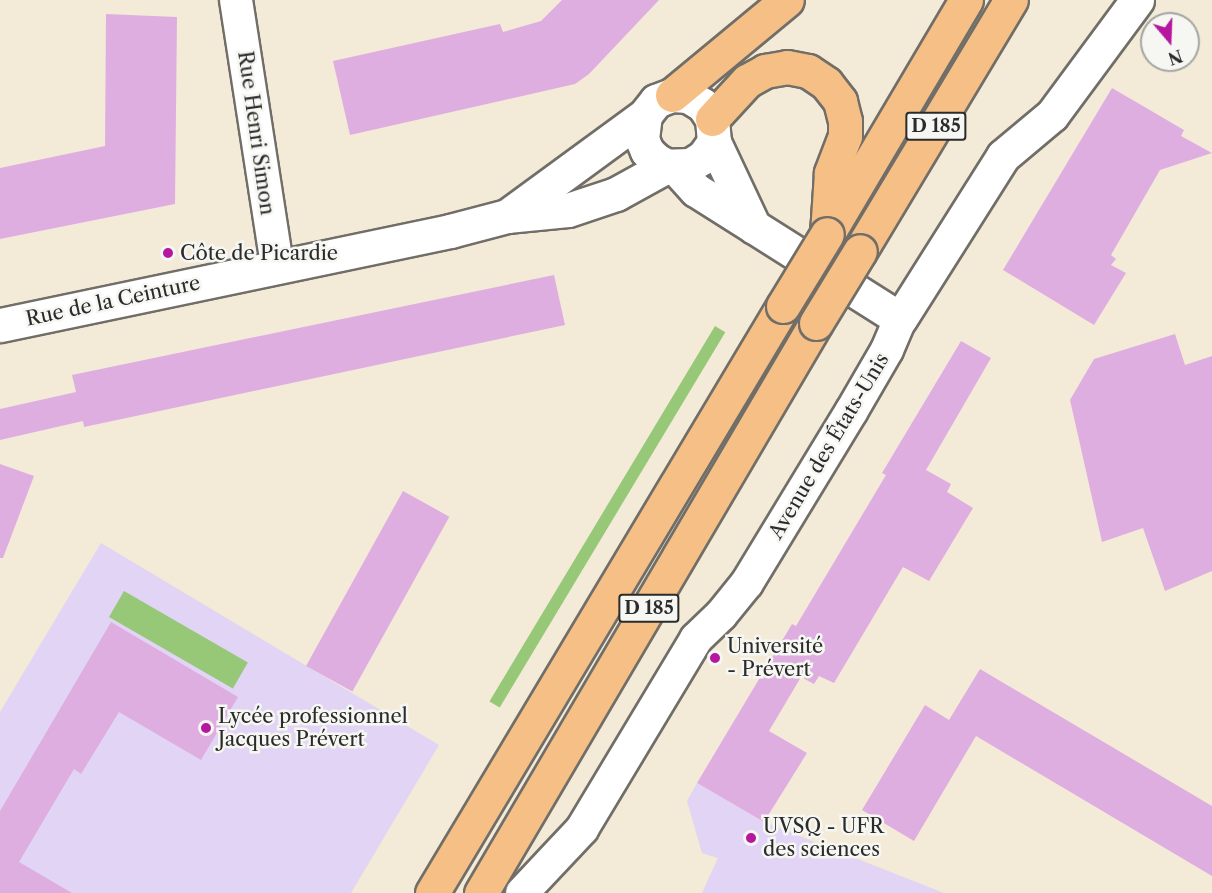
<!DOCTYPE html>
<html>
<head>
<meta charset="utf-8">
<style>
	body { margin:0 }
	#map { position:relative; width:1212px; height:893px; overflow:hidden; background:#f3ead8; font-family:"Libre Caslon Text",serif }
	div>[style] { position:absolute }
	.built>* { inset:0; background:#e1d4f4 }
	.green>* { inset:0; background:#96c878; transform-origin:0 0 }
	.building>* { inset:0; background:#dfaee1; transform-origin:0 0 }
	.roads { filter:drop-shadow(2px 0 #716e68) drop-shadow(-2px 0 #716e68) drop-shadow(0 2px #716e68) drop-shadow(0 -2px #716e68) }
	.minor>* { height:32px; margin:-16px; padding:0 16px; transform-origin:16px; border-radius:16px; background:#fff }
	.tertiary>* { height:33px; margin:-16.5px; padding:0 16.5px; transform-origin:16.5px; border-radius:16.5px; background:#fff }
	.primary>* { height:33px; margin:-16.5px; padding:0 16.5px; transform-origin:16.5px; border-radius:16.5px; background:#f5bf86 }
	.bridges { filter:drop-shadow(2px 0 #716e68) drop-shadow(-2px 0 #716e68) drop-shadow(0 2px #716e68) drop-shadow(0 -2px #716e68) }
	.primary-bridge>* { height:33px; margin:-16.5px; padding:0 16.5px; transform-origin:16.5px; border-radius:16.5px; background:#f5bf86 }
	.dots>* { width:16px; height:16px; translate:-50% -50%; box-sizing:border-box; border:3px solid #f6f6f2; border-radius:50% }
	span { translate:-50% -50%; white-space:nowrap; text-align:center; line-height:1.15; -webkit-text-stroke:5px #f6f6f2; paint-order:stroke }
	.shield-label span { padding:2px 4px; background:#f6f6f2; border:2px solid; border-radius:4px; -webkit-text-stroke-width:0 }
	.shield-label { font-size:18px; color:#2b2b2b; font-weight:700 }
	.street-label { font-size:20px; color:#2b2b2b }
	.poi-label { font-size:20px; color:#2b2b2b }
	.left { translate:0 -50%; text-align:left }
	.north { position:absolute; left:1140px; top:12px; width:60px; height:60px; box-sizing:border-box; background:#f6f6f2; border:2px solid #a5a5a2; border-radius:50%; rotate:161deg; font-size:16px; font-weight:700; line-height:24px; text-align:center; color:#2b2b2b }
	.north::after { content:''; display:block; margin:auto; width:21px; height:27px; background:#b5179e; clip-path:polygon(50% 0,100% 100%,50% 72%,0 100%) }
</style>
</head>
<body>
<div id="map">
	<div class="built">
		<i style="clip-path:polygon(101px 543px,439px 745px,351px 893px,0 893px,0 712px)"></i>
		<i style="clip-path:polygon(697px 783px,764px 822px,944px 893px,702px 893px,718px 858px,702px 853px,687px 801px)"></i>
	</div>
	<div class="green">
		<i style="left:715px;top:326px;width:12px;height:438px;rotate:31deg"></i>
		<i style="left:124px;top:591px;width:143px;height:30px;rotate:30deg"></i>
	</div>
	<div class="building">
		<i style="clip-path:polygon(562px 0,659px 0,589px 74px,575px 84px,350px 135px,333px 61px,500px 24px,503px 32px,541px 21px)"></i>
		<i style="clip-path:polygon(106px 14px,177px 17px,175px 204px,0 239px,0 168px,105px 146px)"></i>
		<i style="clip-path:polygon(1112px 88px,1184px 130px,1181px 136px,1212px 153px,1160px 170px,1111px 255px,1116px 259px,1111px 265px,1126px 273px,1094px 325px,1003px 270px)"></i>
		<i style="clip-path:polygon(554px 275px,565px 325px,84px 427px,83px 421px,0 440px,0 409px,76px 392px,72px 375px)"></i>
		<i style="clip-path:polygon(1175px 334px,1185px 365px,1212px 356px,1212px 571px,1165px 591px,1143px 528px,1102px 542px,1070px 400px,1094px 359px)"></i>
		<i style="clip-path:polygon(961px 341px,991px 358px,926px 470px,951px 484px,947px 492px,973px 508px,929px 581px,903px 567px,834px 683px,819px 676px,814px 684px,801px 677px,769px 731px,807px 753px,764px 822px,697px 783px,792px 624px,796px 626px,886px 475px,882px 473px)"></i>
		<i style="clip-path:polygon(0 464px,34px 476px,3px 558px,0 558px)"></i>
		<i style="left:403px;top:491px;width:53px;height:200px;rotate:29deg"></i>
		<i style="clip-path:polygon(111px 622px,238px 697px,201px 760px,119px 712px,81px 774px,74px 769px,19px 862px,72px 893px,0 893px,0 811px)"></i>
		<i style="clip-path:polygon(980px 669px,1212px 806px,1212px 876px,976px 736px,914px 841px,862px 810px,925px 705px,949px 720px)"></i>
	</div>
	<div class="roads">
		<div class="minor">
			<i style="left:236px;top:0;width:268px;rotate:81.2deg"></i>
			<i style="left:522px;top:893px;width:88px;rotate:-46.8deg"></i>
			<i style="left:582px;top:829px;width:222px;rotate:-59deg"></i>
			<i style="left:696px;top:639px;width:35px;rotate:-44deg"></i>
			<i style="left:721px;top:615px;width:41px;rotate:-50.9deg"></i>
			<i style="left:747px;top:583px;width:200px;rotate:-58.7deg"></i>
			<i style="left:851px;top:412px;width:72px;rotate:-59.9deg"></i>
			<i style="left:887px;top:350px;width:34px;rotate:-67deg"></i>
		</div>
		<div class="tertiary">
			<i style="left:714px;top:142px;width:94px;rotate:64.8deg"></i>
			<i style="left:675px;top:167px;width:31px;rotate:48deg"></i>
			<i style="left:696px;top:190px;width:241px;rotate:32.3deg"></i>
			<i style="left:900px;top:319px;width:193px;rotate:-57.7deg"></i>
			<i style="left:1003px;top:156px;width:64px;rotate:-39.9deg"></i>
			<i style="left:1052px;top:115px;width:143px;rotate:-53.5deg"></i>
			<i style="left:507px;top:216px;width:171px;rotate:-36.2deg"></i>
			<i style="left:645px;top:115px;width:18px;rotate:-52deg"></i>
			<i style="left:656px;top:101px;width:17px;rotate:-21deg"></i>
			<i style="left:672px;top:95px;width:16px;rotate:4deg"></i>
			<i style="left:688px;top:96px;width:17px;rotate:31deg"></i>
			<i style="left:703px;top:105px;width:17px;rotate:57deg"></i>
			<i style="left:712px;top:119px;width:23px;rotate:85deg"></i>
			<i style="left:714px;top:142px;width:19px;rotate:126deg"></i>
			<i style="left:703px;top:157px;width:15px;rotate:148deg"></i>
			<i style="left:690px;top:165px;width:23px;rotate:178deg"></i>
			<i style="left:667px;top:166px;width:13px;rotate:-151deg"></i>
			<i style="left:656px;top:160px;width:13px;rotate:-135deg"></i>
			<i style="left:647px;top:151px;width:13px;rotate:-113deg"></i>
			<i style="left:642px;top:139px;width:24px;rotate:-83deg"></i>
			<i style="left:0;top:325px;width:460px;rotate:-11.8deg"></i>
			<i style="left:450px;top:231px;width:59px;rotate:-14.7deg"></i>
			<i style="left:507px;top:216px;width:61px;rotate:-5.6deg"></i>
			<i style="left:568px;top:210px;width:51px;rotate:-18.4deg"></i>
			<i style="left:616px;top:194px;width:58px;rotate:-28.8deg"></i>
		</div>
		<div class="primary">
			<i style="left:672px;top:95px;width:149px;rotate:-39.6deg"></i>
			<i style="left:712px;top:119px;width:52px;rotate:-47.4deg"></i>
			<i style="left:747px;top:81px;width:21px;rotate:-29deg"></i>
			<i style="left:765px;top:71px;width:22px;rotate:-10deg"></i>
			<i style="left:787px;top:67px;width:21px;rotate:11deg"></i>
			<i style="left:808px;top:71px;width:22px;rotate:34deg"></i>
			<i style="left:826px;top:83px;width:23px;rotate:52deg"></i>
			<i style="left:840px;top:101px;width:21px;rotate:76deg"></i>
			<i style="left:845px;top:121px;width:15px;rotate:90deg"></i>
			<i style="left:845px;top:136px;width:40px;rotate:111deg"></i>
			<i style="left:831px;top:173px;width:61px;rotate:93.8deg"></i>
			<i style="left:830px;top:230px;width:267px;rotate:-59.4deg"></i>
			<i style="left:860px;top:251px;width:293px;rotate:-59deg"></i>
			<i style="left:432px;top:893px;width:684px;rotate:-59.12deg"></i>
			<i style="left:481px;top:893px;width:661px;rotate:-59.56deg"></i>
		</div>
	</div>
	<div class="bridges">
		<div class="primary-bridge">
			<i style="left:783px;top:306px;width:84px;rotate:-58.6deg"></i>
			<i style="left:816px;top:323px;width:84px;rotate:-58.6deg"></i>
		</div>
	</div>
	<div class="dots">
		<i style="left:168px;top:253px;background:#b5179e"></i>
		<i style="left:715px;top:658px;background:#b5179e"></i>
		<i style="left:206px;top:728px;background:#b5179e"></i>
		<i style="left:751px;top:838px;background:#b5179e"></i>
	</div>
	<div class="shield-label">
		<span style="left:936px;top:126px">D 185</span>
		<span style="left:649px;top:608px">D 185</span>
	</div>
	<div class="street-label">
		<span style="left:256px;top:133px;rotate:82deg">Rue Henri Simon</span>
		<span style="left:113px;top:301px;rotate:-12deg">Rue de la Ceinture</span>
		<span style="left:829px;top:446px;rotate:-59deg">Avenue des États-Unis</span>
	</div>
	<div class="poi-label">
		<span class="left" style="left:180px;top:253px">Côte de Picardie</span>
		<span class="left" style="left:727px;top:658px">Université<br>- Prévert</span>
		<span class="left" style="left:218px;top:728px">Lycée professionnel<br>Jacques Prévert</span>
		<span class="left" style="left:763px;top:838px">UVSQ - UFR<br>des sciences</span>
	</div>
	<div class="north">N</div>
</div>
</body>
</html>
